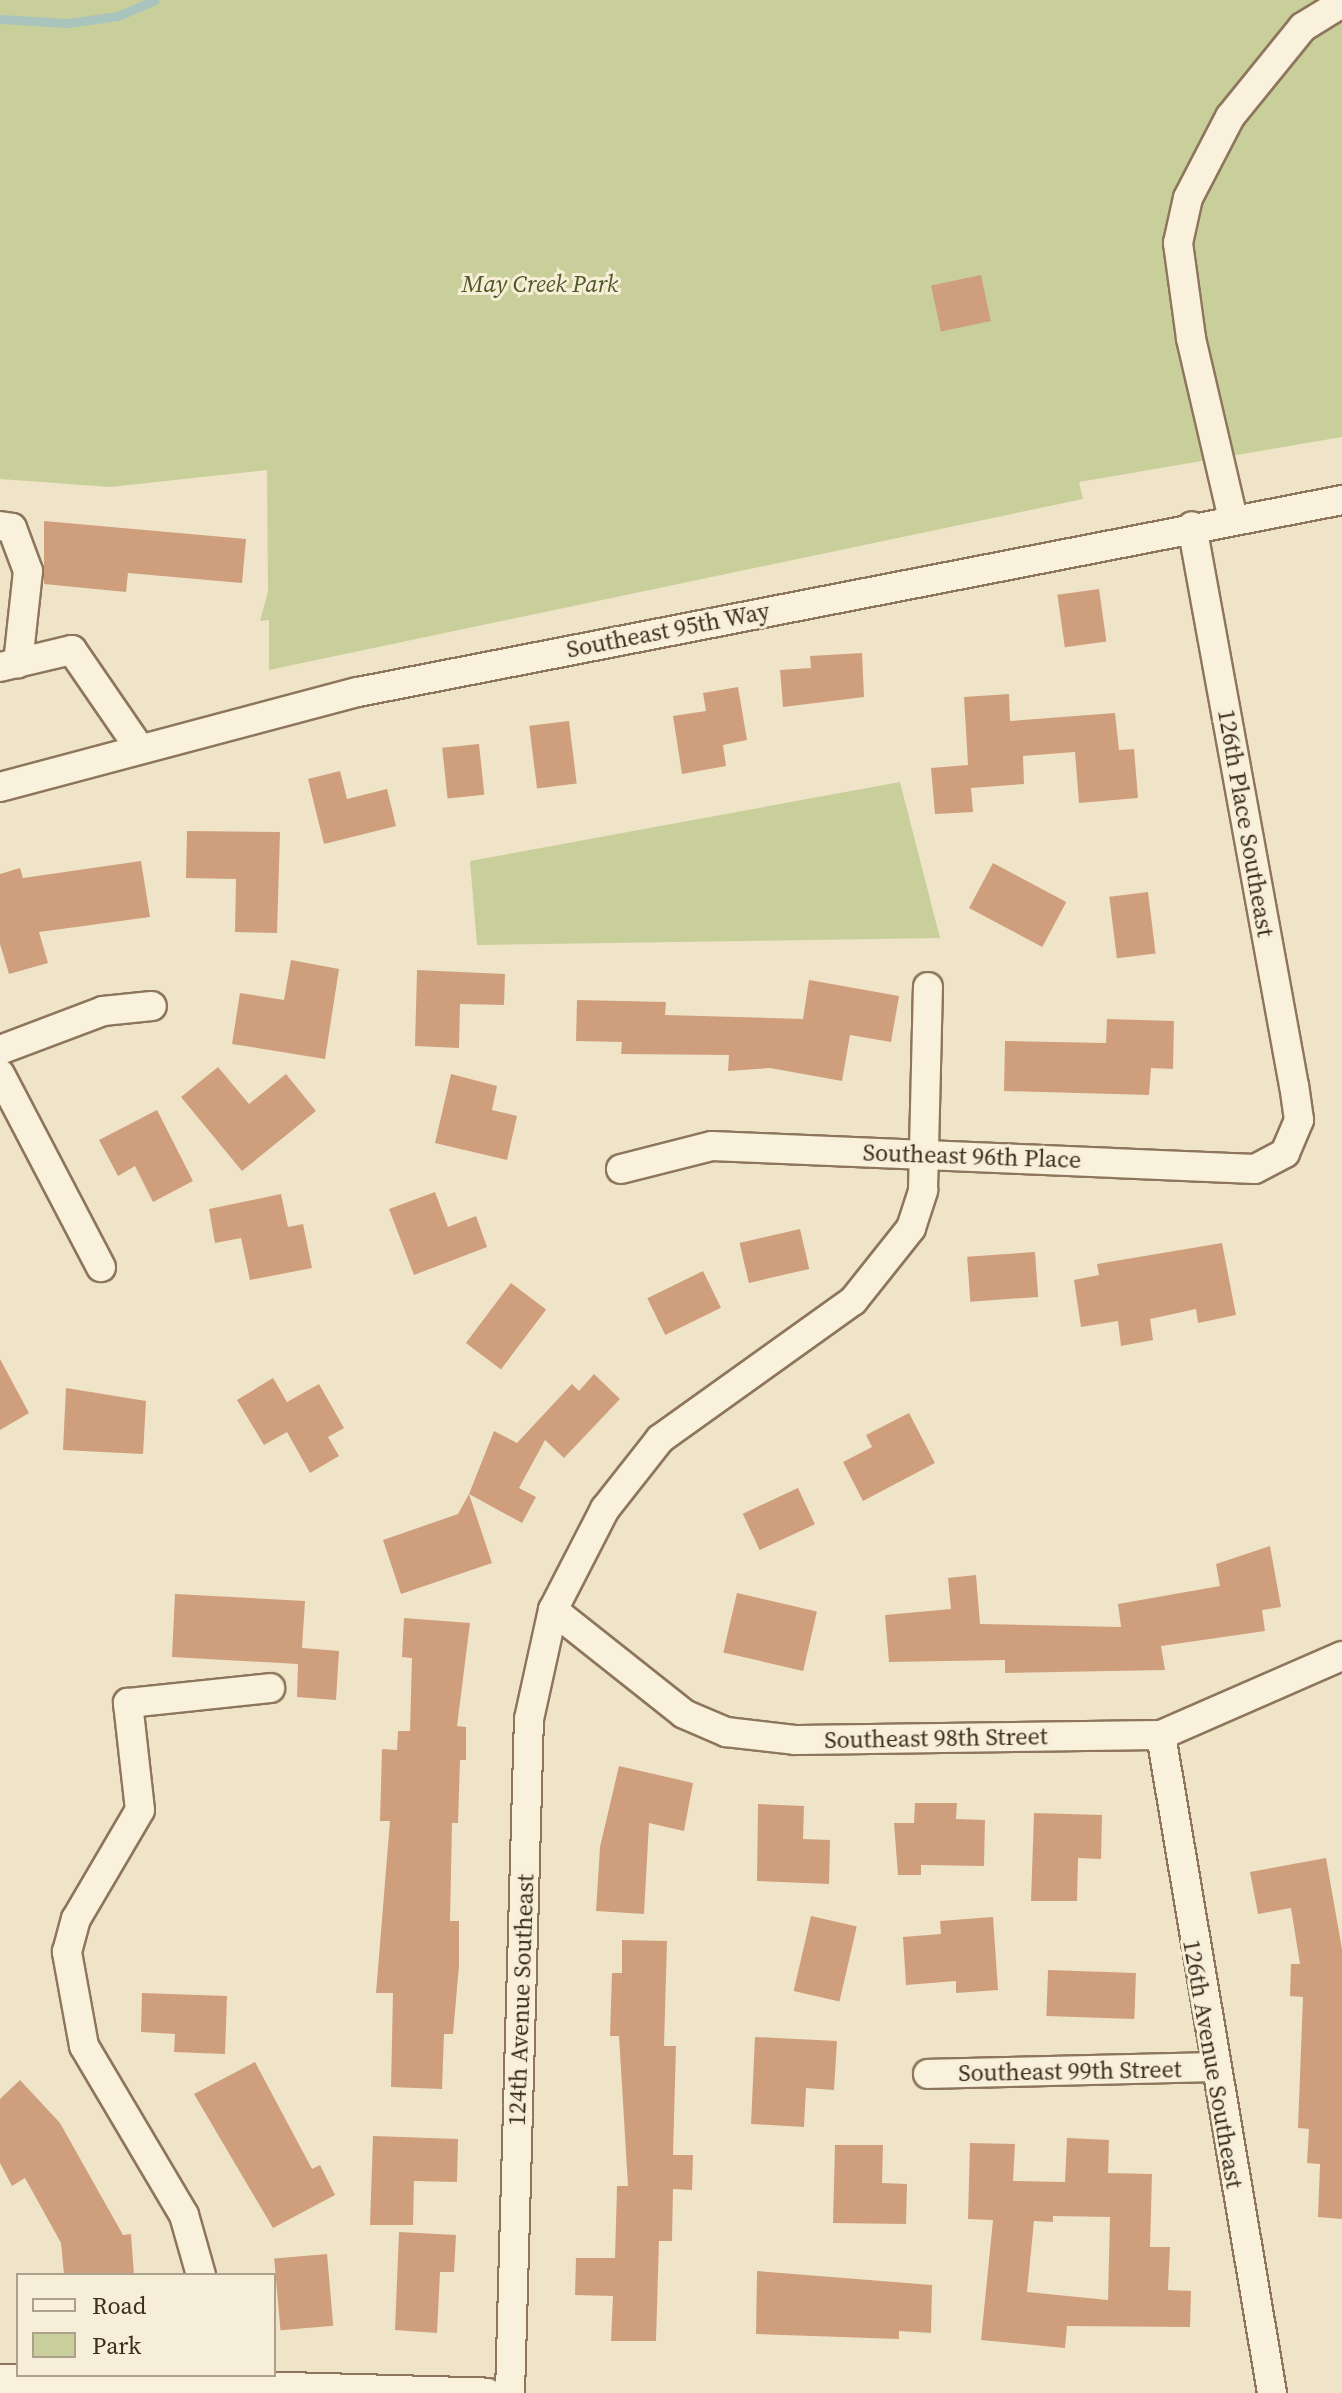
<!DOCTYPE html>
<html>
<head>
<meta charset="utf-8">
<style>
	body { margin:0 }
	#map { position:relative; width:1342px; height:2393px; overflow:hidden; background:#f0e4c8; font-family:"Source Serif 4",serif }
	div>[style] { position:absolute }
	.green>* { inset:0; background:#c9cf9b }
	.stream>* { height:9px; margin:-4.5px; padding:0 4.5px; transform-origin:4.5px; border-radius:4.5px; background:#a9c4bc }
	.building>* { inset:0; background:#cf9f7d; transform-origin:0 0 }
	.roads { filter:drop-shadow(2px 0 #8d765c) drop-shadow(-2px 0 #8d765c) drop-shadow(0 2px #8d765c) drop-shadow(0 -2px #8d765c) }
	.minor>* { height:28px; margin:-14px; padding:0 14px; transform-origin:14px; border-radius:14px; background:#faf1dc }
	span { translate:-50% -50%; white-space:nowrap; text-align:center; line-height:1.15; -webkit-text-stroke:6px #f7eed8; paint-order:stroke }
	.park-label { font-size:24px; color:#4d5a26; font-style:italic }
	.street-label { font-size:24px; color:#3d2e20 }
	.legend { position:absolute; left:16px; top:2273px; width:260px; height:104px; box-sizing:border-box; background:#f7eed8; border:2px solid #ada18e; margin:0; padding:10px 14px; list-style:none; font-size:24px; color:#3d2e20 }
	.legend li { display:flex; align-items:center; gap:16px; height:40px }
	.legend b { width:40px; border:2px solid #ada18e }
</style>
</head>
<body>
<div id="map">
	<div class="green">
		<i style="clip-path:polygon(0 0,1342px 0,1342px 437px,1079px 482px,1083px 499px,269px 670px,269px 620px,260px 621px,268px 591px,267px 470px,110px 487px,0 479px)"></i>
		<i style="clip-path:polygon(900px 782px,940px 938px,477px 945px,470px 861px)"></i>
	</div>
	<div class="stream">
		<i style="left:0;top:19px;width:68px;rotate:3.4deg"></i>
		<i style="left:68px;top:23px;width:50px;rotate:-8deg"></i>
		<i style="left:118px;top:16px;width:40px;rotate:-23.4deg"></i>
	</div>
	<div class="building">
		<i style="left:981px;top:275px;width:47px;height:51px;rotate:78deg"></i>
		<i style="clip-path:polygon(44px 521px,246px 539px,242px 583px,128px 573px,126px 592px,44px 584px)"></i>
		<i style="left:1099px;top:589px;width:53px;height:42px;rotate:82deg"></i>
		<i style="clip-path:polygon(862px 653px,864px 697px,783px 707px,780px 670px,811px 668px,810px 656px)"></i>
		<i style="clip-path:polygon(738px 687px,747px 740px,723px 745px,726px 766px,682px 774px,673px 716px,706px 711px,703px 693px)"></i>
		<i style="clip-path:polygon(1009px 694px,1010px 721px,1115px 713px,1119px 750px,1134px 749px,1138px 798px,1079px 803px,1075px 752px,1023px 756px,1024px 784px,971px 788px,973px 812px,935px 814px,931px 768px,968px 765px,964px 697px)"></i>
		<i style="left:569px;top:721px;width:63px;height:40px;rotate:83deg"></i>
		<i style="left:479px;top:744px;width:51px;height:37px;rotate:84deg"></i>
		<i style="clip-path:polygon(340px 771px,347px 799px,387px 789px,396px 826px,324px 844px,308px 779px)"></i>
		<i style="clip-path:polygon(187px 831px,280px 832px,277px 933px,235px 932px,236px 879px,186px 878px)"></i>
		<i style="clip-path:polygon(141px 861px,150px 917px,39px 932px,48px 963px,9px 974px,0 944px,0 874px,20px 868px,23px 878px)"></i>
		<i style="left:993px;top:863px;width:83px;height:51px;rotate:28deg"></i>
		<i style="left:1148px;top:892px;width:62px;height:39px;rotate:83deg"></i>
		<i style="clip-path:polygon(291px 960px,339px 969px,325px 1059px,232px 1044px,240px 993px,284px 1000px)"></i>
		<i style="clip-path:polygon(417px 970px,505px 974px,504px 1005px,460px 1004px,459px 1048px,415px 1046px)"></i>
		<i style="clip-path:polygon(809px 980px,899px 996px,891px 1042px,850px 1035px,842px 1081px,770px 1068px,728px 1071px,729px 1055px,621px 1054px,622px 1042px,576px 1041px,577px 1000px,666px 1002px,665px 1015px,803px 1019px)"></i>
		<i style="clip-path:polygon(1107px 1019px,1174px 1021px,1173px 1069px,1151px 1068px,1149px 1095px,1004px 1091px,1005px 1041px,1106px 1043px)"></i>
		<i style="clip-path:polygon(218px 1067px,249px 1104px,286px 1074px,316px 1111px,242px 1171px,181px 1097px)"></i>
		<i style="clip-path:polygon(451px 1074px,497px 1086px,492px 1110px,517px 1116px,507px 1160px,435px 1143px)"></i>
		<i style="clip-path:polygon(157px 1110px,193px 1181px,153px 1202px,135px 1166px,118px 1176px,99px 1140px)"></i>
		<i style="clip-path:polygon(435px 1192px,448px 1227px,476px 1216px,487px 1247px,414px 1275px,389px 1209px)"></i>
		<i style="clip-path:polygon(281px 1194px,288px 1227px,303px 1224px,312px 1268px,250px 1280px,241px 1238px,215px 1243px,209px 1209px)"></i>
		<i style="left:800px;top:1229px;width:41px;height:62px;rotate:77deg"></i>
		<i style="clip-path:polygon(1222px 1243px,1236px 1315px,1198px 1323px,1196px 1309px,1150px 1319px,1153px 1340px,1121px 1346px,1118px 1321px,1081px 1327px,1074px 1280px,1099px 1275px,1097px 1264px)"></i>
		<i style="left:1035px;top:1252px;width:45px;height:68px;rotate:86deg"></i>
		<i style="left:703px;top:1271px;width:41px;height:62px;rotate:64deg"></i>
		<i style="left:511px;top:1283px;width:44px;height:75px;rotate:37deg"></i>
		<i style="clip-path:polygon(0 1359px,29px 1413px,0 1430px)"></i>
		<i style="clip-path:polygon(594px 1374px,620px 1399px,564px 1458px,545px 1440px,519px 1488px,536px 1497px,522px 1523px,469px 1494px,494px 1431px,517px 1443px,572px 1384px,579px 1391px)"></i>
		<i style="clip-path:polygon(273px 1378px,287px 1402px,319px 1384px,344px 1428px,328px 1437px,339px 1456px,310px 1473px,287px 1432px,264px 1445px,237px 1400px)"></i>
		<i style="clip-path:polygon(66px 1388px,146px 1401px,143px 1454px,63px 1450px)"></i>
		<i style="clip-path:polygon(909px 1413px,935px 1463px,863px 1501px,843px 1462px,872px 1447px,866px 1435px)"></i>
		<i style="left:798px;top:1488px;width:40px;height:61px;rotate:65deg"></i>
		<i style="clip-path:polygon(469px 1494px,492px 1563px,401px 1594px,383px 1540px,458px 1514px)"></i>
		<i style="clip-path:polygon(1270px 1546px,1281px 1607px,1262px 1610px,1265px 1631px,1161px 1646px,1165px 1670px,1005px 1673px,1005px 1660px,889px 1662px,885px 1615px,951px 1609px,948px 1578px,976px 1575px,980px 1624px,1121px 1627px,1118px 1604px,1220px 1586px,1216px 1564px)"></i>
		<i style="left:737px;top:1593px;width:82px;height:61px;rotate:13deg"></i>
		<i style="clip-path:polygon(175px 1594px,305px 1601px,302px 1648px,339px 1651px,336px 1700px,297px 1697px,298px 1664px,172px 1657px)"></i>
		<i style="clip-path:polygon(404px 1618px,470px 1623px,457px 1726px,466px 1727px,466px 1760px,460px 1760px,458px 1823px,452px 1823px,450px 1921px,459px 1921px,459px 1966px,453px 2034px,444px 2034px,442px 2089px,391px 2087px,393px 1993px,376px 1993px,390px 1821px,380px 1821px,382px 1749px,397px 1750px,398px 1731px,410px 1731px,412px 1658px,402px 1657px)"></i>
		<i style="clip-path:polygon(619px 1766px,693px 1783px,684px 1831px,649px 1823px,644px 1914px,596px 1911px,600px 1847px)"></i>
		<i style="clip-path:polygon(915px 1803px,957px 1803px,956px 1819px,985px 1820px,984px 1866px,921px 1865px,921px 1875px,898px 1875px,894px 1823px,914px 1823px)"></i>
		<i style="clip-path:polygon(758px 1804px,804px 1806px,803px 1839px,830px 1840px,829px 1884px,757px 1881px)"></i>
		<i style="clip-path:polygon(1034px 1813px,1102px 1815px,1101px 1859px,1078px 1858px,1077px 1901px,1031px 1901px)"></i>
		<i style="clip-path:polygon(1326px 1858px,1342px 1949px,1342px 2219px,1318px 2217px,1320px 2164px,1307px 2163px,1309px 2129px,1298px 2128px,1303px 1997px,1290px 1996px,1291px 1964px,1300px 1964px,1291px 1908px,1258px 1914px,1250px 1872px)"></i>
		<i style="left:811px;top:1916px;width:47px;height:77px;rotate:13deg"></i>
		<i style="clip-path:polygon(993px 1917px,998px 1990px,956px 1993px,956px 1981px,906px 1985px,903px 1937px,941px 1934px,940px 1921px)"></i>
		<i style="clip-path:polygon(622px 1940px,667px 1941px,664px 2046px,676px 2046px,673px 2155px,693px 2155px,692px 2190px,673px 2189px,672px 2241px,659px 2241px,656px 2341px,611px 2341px,613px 2296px,575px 2295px,576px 2258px,615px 2258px,617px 2186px,628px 2186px,619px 2036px,610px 2036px,612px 1973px,622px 1973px)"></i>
		<i style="left:1048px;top:1970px;width:88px;height:46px;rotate:2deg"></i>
		<i style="clip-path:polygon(142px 1993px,227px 1996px,225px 2054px,174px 2052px,175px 2034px,141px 2032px)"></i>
		<i style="clip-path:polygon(755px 2037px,837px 2041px,834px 2090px,806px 2088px,804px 2127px,751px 2124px)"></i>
		<i style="clip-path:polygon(255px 2062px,312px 2169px,320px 2165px,335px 2195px,273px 2228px,194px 2094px)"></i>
		<i style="clip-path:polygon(20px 2080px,60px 2123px,123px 2235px,131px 2234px,134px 2275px,64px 2275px,61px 2243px,25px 2178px,12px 2186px,0 2163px,0 2099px)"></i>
		<i style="clip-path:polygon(373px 2136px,458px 2139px,457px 2182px,414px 2181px,413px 2225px,370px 2225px)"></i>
		<i style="clip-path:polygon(evenodd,1067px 2138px,1109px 2140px,1108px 2173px,1152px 2174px,1150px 2247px,1170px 2247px,1168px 2290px,1191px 2291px,1190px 2327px,1067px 2326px,1065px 2348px,981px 2340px,993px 2220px,968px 2219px,970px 2143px,1015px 2144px,1013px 2181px,1065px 2182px,1067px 2138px,1053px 2216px,1110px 2217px,1108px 2300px,1027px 2292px,1034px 2221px,1053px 2222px,1053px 2216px)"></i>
		<i style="clip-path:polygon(835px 2145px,883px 2145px,882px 2183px,907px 2184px,906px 2224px,833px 2223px)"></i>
		<i style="clip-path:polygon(399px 2232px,456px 2235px,454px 2272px,440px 2272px,437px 2333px,395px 2330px)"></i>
		<i style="left:327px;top:2254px;width:72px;height:53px;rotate:85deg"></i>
		<i style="clip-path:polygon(757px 2271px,932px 2285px,931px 2333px,899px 2331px,899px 2339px,756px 2334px)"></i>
	</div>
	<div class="roads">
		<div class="minor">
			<i style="left:1233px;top:519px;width:186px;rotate:-103.1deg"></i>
			<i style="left:1191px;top:338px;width:96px;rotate:-97.8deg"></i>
			<i style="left:1178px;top:243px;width:46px;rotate:-77.5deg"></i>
			<i style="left:1188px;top:198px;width:91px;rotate:-62.6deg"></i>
			<i style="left:1230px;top:117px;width:116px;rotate:-51deg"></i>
			<i style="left:1303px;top:27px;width:46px;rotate:-31.6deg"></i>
			<i style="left:0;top:526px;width:12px;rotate:9deg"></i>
			<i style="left:12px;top:528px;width:46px;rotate:69.6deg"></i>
			<i style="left:28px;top:571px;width:93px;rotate:96.2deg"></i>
			<i style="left:0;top:667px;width:74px;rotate:-13.3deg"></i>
			<i style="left:72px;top:650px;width:116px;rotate:55.5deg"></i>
			<i style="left:0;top:787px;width:370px;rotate:-14.9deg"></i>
			<i style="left:358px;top:692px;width:1003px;rotate:-11.04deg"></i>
			<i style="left:0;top:1050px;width:110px;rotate:-20.7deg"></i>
			<i style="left:103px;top:1011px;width:49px;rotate:-5.8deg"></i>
			<i style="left:0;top:1074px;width:218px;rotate:62.4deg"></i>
			<i style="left:621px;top:1169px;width:94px;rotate:-14.2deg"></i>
			<i style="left:712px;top:1146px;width:543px;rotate:2.43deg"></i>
			<i style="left:1255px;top:1169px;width:34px;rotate:-28deg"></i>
			<i style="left:1285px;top:1153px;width:36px;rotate:-67deg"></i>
			<i style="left:1299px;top:1120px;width:34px;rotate:-98deg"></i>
			<i style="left:1294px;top:1086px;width:569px;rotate:-100.32deg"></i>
			<i style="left:553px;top:1610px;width:167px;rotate:38.4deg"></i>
			<i style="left:684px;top:1714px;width:46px;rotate:23.2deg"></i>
			<i style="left:726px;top:1732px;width:69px;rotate:6.6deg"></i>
			<i style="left:795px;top:1740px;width:366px;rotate:-0.8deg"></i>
			<i style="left:1161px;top:1735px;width:197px;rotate:-23.6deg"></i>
			<i style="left:1161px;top:1735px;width:667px;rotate:80.42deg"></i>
			<i style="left:928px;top:2074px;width:284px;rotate:-1.4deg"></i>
			<i style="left:201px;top:2275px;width:62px;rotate:-105.8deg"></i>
			<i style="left:184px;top:2215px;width:196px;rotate:-120.6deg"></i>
			<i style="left:84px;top:2046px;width:96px;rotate:-100.3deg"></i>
			<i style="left:67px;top:1952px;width:34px;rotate:-75deg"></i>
			<i style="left:76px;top:1919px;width:126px;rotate:-59.6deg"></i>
			<i style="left:140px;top:1810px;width:108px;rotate:-96.4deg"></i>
			<i style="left:128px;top:1703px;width:143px;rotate:-6deg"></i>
			<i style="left:0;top:2379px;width:487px;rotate:1.6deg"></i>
			<i style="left:510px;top:2393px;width:674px;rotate:-88.39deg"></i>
			<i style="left:529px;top:1719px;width:112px;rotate:-77.6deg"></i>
			<i style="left:553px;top:1610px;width:114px;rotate:-62.8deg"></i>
			<i style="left:605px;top:1509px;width:89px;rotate:-51.8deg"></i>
			<i style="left:660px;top:1439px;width:237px;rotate:-35.6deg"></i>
			<i style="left:853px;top:1301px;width:93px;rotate:-51.5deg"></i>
			<i style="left:911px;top:1228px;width:40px;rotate:-72deg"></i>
			<i style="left:923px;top:1190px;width:203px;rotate:-88.6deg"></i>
		</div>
	</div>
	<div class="park-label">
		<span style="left:540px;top:284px">May Creek Park</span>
	</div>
	<div class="street-label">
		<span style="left:668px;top:630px;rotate:-11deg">Southeast 95th Way</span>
		<span style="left:1246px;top:823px;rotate:80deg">126th Place Southeast</span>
		<span style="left:972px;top:1156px;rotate:2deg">Southeast 96th Place</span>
		<span style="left:936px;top:1738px;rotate:-1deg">Southeast 98th Street</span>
		<span style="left:521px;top:2000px;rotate:-88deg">124th Avenue Southeast</span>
		<span style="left:1213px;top:2064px;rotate:80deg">126th Avenue Southeast</span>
		<span style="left:1070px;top:2071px;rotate:-1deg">Southeast 99th Street</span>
	</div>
	<ul class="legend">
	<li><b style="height:10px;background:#faf1dc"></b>Road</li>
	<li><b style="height:22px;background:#c9cf9b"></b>Park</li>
	</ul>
</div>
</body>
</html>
